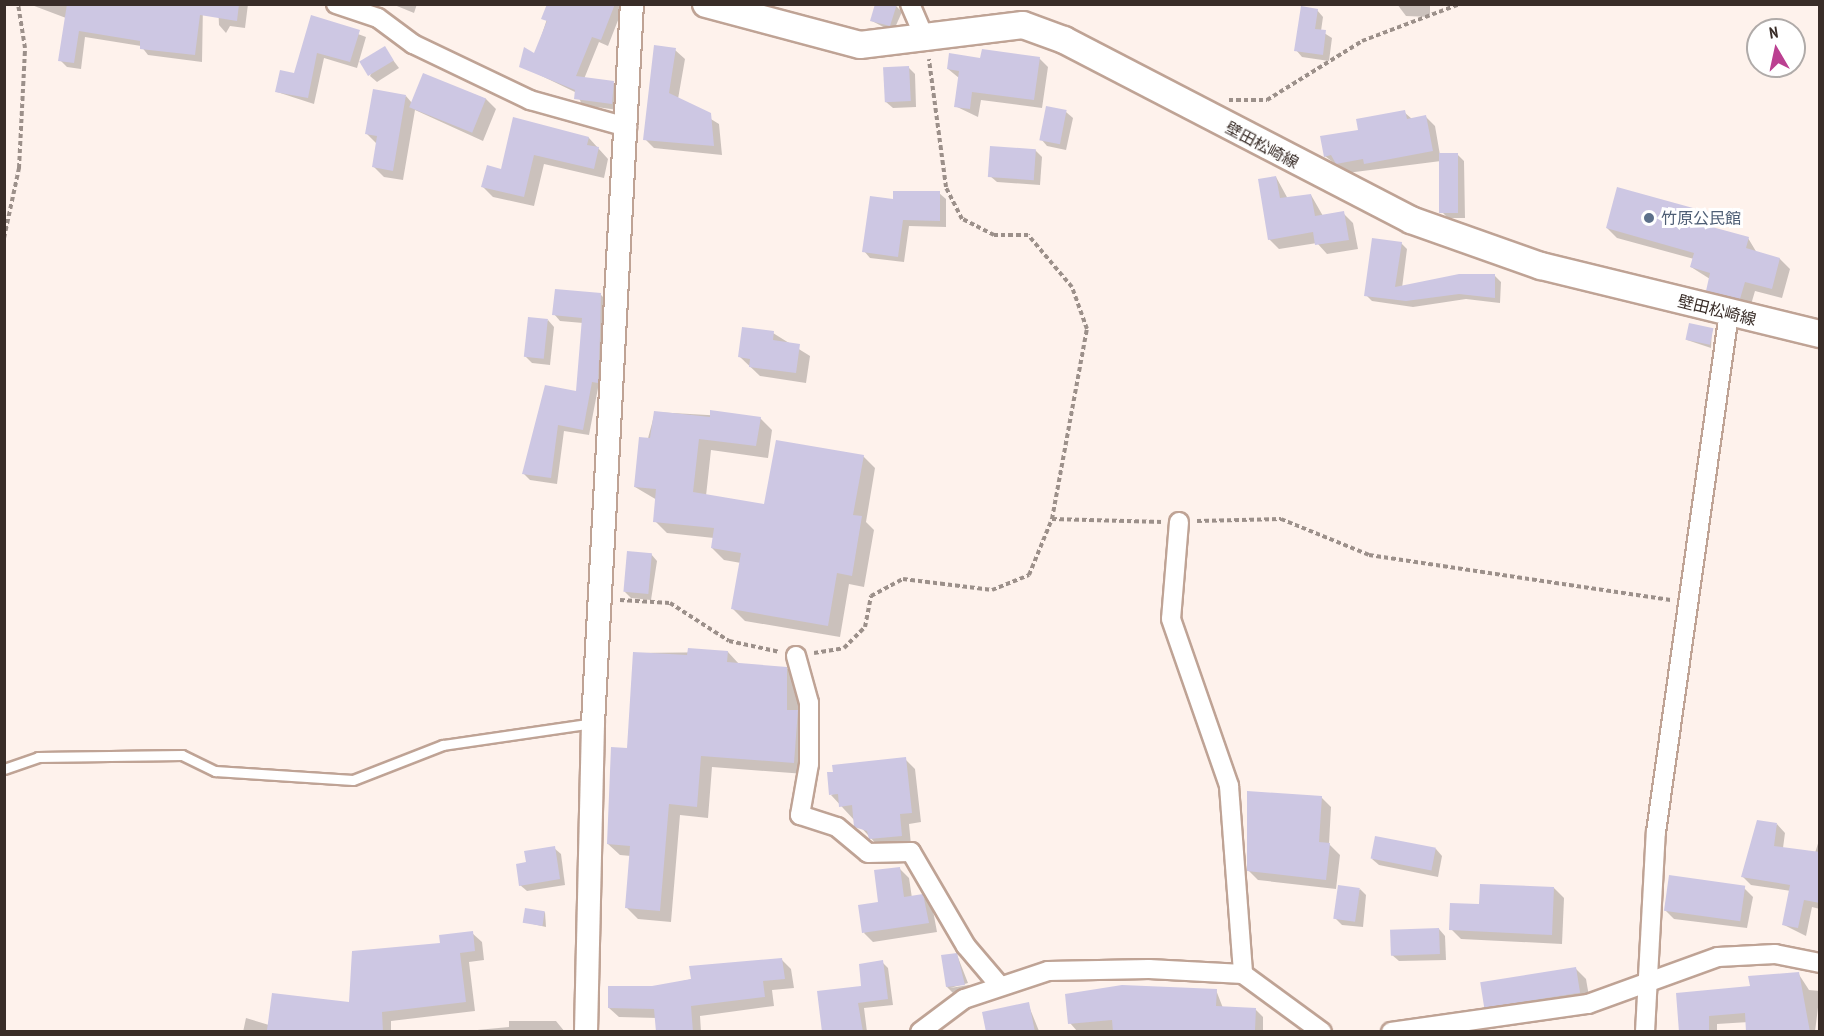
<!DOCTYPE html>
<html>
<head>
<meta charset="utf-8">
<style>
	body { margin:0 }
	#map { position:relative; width:1824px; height:1036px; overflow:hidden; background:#fef2ec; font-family:"PT Sans Narrow","Noto Sans JP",sans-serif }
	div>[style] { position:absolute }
	.shadow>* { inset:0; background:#0003 }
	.building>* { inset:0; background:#cdc7e3; transform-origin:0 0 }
	.path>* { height:4px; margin-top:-2px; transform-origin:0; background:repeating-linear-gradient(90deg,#9c908a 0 4.5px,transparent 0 7.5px) }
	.roads { filter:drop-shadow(2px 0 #bfa395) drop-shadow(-2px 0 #bfa395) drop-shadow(0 2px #bfa395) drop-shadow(0 -2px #bfa395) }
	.service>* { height:9px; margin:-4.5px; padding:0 4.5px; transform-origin:4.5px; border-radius:4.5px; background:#fff }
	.minor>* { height:18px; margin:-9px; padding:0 9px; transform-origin:9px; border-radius:9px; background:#fff }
	.tertiary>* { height:22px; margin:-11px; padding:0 11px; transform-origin:11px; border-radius:11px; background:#fff }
	.secondary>* { height:26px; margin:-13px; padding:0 13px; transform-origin:13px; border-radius:13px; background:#fff }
	.dots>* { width:16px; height:16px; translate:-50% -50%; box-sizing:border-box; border:3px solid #fff; border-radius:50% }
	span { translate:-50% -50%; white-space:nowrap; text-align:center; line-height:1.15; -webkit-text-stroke:6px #fff; paint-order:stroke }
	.street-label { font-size:16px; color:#392d28 }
	.service-label { font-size:16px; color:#4e5e75 }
	.left { translate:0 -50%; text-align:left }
	.frame { position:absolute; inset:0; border:6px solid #392d28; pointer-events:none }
	.north { position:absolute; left:1746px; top:18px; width:60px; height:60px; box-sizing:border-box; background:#fff; border:2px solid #b0aba9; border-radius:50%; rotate:351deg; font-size:16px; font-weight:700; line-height:24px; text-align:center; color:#392d28 }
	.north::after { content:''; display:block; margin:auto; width:21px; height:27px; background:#bb4091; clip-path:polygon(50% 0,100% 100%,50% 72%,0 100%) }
</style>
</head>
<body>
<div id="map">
	<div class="shadow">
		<i style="clip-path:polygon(29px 4px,203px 4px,202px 62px,148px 55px,141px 46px,85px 37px,81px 69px,67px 67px,60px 60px,66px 18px)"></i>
		<i style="clip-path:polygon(218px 4px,248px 4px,245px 28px,230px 26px,226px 33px,219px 25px)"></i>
		<i style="clip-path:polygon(392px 4px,417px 4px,414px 13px)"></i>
		<i style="clip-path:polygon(552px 4px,617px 4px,622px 10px,608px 46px,599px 42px,584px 79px,614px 83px,620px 89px,618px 110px,582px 105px,577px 93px,521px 66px,535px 55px)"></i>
		<i style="clip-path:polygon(1397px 4px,1430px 4px,1430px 17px,1406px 16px)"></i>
		<i style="clip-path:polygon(896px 6px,902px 12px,893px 32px,872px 21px)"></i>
		<i style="clip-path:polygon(1317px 10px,1323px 17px,1321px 31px,1332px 38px,1329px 61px,1302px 57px,1296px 50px)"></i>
		<i style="clip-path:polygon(312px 17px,366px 37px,357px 68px,324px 58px,314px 104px,277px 92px,295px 75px)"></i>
		<i style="clip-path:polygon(384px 48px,399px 68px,377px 82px,370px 76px)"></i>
		<i style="clip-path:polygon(675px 50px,685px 59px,678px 99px,719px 124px,722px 155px,654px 148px,645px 139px)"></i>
		<i style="clip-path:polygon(1039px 58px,1048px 67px,1042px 108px,981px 100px,978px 117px,955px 106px,959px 78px,948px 69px,982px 59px)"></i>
		<i style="clip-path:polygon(908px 67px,915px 74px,916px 107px,893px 108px,886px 102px)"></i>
		<i style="clip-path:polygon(424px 75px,486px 99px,496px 109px,483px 141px,415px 110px,403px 180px,384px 177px,374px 167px,377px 144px,367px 134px,406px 96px,412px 103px)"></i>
		<i style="clip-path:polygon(1066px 112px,1073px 118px,1066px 150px,1047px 146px,1041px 139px)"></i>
		<i style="clip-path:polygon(1404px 112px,1412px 119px,1426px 117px,1435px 126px,1440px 155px,1457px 154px,1464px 161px,1465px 218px,1448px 218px,1442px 212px,1441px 161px,1347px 173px,1325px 156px,1360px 131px)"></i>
		<i style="clip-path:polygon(514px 119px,589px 138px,608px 159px,604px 178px,544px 164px,534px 206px,493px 197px,483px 187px,502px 170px)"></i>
		<i style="clip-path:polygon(1035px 150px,1042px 157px,1040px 185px,997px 182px,990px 176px)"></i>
		<i style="clip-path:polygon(1276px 177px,1288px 199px,1311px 195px,1323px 216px,1343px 213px,1353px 223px,1358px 249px,1327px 254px,1317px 243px,1279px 249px,1269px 239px)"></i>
		<i style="clip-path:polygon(939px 193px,946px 199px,946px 227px,909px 226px,904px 262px,870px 258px,864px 251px,895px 201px)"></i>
		<i style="clip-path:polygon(1692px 210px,1702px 219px,1701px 225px,1748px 238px,1757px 253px,1780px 259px,1790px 269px,1782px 298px,1755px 291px,1750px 308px,1717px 300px,1707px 290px,1710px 279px,1691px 267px,1694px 259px,1617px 238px,1607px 228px)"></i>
		<i style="clip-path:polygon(1401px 243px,1407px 249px,1402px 288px,1495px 276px,1501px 282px,1500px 303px,1466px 299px,1413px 307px,1372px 301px,1366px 295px)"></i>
		<i style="clip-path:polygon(601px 295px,607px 301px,604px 388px,598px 388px,589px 435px,564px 431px,557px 484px,530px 480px,524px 474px,578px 393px,583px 323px,560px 321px,554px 314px)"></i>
		<i style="clip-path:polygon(548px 320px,554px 327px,550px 365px,532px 363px,525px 356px)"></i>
		<i style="clip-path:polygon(1712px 329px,1711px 348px,1687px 340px)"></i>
		<i style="clip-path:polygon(773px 333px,810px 356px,806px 383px,760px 376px,740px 357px)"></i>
		<i style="clip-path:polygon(655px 412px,760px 418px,772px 430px,768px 458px,711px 450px,706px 496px,766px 506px,863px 456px,875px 468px,866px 522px,874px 530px,864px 587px,849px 584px,840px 637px,745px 621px,733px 609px,741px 563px,724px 560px,712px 548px,714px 538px,667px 533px,655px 521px,657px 500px,635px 487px)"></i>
		<i style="clip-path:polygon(651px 554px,657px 561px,651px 600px,631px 598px,625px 592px)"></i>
		<i style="clip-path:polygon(728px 652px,739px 664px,787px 668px,798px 680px,798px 713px,809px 723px,805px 774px,712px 767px,708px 818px,680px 815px,671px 922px,638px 919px,627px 908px,631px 856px,620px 855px,608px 844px,628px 750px,634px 653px)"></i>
		<i style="clip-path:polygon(905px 759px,915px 769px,921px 822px,909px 824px,911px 845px,880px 848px,831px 795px)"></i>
		<i style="clip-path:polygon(1321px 797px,1331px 807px,1329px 844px,1340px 855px,1336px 889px,1258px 880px,1248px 870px)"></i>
		<i style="clip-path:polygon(1777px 824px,1785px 833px,1783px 848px,1815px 853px,1820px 837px,1820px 909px,1812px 907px,1806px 936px,1784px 925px,1791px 891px,1751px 885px,1743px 877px)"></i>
		<i style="clip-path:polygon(554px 848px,561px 854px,565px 885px,527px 891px,520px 885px)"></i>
		<i style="clip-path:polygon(1436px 849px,1442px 856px,1438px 877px,1379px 865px,1372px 859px)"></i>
		<i style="clip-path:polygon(900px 869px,909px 878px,912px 898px,922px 896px,932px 905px,937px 932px,873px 942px,864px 933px)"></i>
		<i style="clip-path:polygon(1554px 888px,1564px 898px,1562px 944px,1461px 939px,1451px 929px,1481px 905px)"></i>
		<i style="clip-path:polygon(1744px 888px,1753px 897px,1747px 928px,1674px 919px,1665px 910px)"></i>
		<i style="clip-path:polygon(1360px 889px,1366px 895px,1363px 927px,1342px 925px,1336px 919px)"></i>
		<i style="clip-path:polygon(545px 912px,546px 927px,524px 922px)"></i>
		<i style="clip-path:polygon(1439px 929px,1445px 936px,1446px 960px,1399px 961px,1392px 955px)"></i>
		<i style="clip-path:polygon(472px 933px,482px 942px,484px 960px,469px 962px,475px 1011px,391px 1021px,391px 1032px,243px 1032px,246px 1018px,269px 1025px,351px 1004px,441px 944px)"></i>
		<i style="clip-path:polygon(957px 955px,968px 983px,950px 988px,969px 985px,970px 991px,953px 993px,947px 987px)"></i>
		<i style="clip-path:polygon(781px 959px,791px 969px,794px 988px,772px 990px,774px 1006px,700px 1016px,701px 1032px,659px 1032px,657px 1018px,619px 1017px,609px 1008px,652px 988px)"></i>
		<i style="clip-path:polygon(882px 962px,888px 968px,893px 1005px,864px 1008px,867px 1032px,843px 1032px,863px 987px)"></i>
		<i style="clip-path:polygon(1576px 969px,1586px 979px,1590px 1002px,1496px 1017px,1486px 1007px)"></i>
		<i style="clip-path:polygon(1798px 973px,1809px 990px,1820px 991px,1815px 1032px,1750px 1032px,1749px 1022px,1717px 1024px,1717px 1032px,1679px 1032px,1752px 988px)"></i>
		<i style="clip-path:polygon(1216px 990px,1223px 1008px,1255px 1009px,1263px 1017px,1263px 1032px,1077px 1031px,1070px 1023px)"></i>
		<i style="clip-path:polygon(1028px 1004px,1039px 1031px,988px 1032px)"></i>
		<i style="clip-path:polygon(509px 1021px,556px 1021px,565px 1032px,456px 1032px,509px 1027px)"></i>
	</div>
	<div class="building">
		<i style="clip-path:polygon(67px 4px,239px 4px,237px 21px,200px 15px,195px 55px,140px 49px,140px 41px,79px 31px,74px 63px,58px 61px)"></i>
		<i style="clip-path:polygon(547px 4px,615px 4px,601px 40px,592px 37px,576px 76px,614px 81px,612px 104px,574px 99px,575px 90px,519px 67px,524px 47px,534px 53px,547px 21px,541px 19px)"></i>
		<i style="clip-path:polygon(875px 4px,897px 4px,890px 26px,870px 21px)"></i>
		<i style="clip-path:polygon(1301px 6px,1318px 9px,1315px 29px,1326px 30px,1323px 55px,1294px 51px)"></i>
		<i style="clip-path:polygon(311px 15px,360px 30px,350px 62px,317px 53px,308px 98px,275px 92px,280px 70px,294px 73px)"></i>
		<i style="clip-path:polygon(654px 45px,676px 48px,669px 93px,711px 113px,714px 146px,643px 140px)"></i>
		<i style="left:385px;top:46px;width:17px;height:30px;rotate:59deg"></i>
		<i style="clip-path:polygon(982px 49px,1040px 57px,1034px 100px,972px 92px,970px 109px,954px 107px,959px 71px,947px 69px,949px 53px,980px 58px)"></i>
		<i style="left:909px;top:66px;width:35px;height:26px;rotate:87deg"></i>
		<i style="left:423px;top:73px;width:68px;height:37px;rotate:22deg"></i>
		<i style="clip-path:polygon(373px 89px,406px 95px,393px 171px,372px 167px,377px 136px,365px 134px)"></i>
		<i style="left:1046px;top:106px;width:21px;height:35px;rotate:11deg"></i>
		<i style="clip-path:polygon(1405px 110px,1407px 119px,1426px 115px,1433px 151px,1364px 164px,1363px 159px,1336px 164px,1331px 155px,1324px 157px,1320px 136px,1358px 130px,1356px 119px)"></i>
		<i style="clip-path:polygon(513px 117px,589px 137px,587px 145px,599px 147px,594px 169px,534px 155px,524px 197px,481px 187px,487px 165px,501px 169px)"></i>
		<i style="left:990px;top:146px;width:46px;height:31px;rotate:4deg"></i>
		<i style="left:1439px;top:153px;width:19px;height:60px"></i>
		<i style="clip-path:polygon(1276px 176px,1280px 198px,1311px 194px,1315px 216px,1344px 211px,1349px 240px,1315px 245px,1313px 232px,1268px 240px,1258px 179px)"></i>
		<i style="clip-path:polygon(1617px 187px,1693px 208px,1690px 221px,1749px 237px,1746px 248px,1780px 258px,1772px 289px,1745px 282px,1740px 299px,1706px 291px,1710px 273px,1690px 267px,1694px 253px,1606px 228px)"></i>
		<i style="clip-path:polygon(893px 191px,940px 191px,940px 221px,903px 220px,898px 257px,862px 252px,870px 196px,893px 199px)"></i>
		<i style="clip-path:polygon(1372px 238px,1402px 242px,1395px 287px,1459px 274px,1495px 274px,1495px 298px,1459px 294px,1406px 301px,1364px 296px)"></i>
		<i style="clip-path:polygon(555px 289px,601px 293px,600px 336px,598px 383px,592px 382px,583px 430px,558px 425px,551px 478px,522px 474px,545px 385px,576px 391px,582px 318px,552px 315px)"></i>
		<i style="left:528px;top:317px;width:20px;height:40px;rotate:6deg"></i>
		<i style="left:1689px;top:323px;width:25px;height:17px;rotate:12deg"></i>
		<i style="clip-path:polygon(742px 327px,774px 331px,773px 340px,800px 344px,796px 373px,749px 367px,750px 359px,738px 357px)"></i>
		<i style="clip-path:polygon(710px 410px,761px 417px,756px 446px,699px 439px,693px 492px,764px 504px,776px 440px,864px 455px,853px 515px,862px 516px,852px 576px,837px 573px,828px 626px,731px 609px,741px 553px,711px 548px,714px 528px,653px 522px,656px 489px,634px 487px,639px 437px,650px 438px,654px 411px,710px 417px)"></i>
		<i style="left:627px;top:551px;width:25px;height:41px;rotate:5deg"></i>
		<i style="clip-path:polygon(688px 648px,728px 651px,727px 662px,787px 667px,787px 710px,798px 710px,794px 763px,701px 756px,697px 807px,669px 804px,660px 911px,625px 908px,630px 846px,607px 844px,611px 747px,627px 748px,633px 652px,687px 655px)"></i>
		<i style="clip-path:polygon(906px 757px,912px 813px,900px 814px,902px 836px,869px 839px,867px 831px,854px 827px,852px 805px,839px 807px,838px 794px,829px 795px,827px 772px,833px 772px,832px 765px)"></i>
		<i style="clip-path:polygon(1247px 791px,1322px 796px,1319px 842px,1330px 843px,1326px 880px,1247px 871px)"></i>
		<i style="clip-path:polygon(1757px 820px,1777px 823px,1774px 846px,1820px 852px,1820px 903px,1804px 900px,1798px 928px,1782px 925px,1790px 885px,1741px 877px)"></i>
		<i style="left:1375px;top:836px;width:62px;height:23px;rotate:11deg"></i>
		<i style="clip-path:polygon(555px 846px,560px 879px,519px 886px,516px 864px,526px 862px,524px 851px)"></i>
		<i style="clip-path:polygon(900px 867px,904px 897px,923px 894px,929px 923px,862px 933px,858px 905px,878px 902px,874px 870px)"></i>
		<i style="left:1669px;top:875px;width:77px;height:36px;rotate:8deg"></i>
		<i style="clip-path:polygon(1480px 884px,1554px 887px,1552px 935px,1449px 930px,1450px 903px,1479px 904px)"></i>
		<i style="left:1338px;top:885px;width:22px;height:34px;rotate:8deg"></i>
		<i style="left:525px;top:908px;width:20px;height:15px;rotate:9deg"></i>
		<i style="left:1439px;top:928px;width:26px;height:49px;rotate:88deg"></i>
		<i style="clip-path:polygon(473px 931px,475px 951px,460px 953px,466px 1002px,382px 1012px,383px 1032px,267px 1030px,272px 993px,349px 1002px,352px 951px,440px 943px,439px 935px)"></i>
		<i style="clip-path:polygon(957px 953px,965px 985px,946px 987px,941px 955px)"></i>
		<i style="clip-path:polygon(782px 958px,785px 979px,763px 981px,765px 997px,691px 1006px,693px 1032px,656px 1032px,654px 1009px,608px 1008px,608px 986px,652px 986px,691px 979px,689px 966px)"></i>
		<i style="clip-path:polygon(883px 960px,888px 999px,858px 1003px,863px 1032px,822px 1032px,817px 991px,861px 986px,859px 964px)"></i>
		<i style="left:1576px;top:967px;width:26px;height:97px;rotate:81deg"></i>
		<i style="clip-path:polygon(1799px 972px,1810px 1032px,1746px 1032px,1745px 1013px,1709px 1016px,1709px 1032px,1679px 1032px,1676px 993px,1750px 986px,1748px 976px)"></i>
		<i style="clip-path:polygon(1122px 985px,1217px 989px,1216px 1006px,1256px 1008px,1255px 1030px,1113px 1032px,1112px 1020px,1068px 1024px,1065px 994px)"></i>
		<i style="clip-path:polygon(1029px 1002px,1035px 1032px,986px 1032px,982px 1012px)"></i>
	</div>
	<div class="path">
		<i style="left:1229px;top:100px;width:38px"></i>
		<i style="left:1267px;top:100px;width:112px;rotate:-31.8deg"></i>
		<i style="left:1362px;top:41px;width:105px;rotate:-20.7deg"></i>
		<i style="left:4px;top:238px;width:72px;rotate:-77.9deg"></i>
		<i style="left:19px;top:168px;width:120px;rotate:-87.1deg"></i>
		<i style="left:25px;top:48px;width:45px;rotate:-99deg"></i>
		<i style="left:1052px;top:519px;width:111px;rotate:1.5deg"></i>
		<i style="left:1197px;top:521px;width:84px;rotate:-1.4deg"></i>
		<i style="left:1281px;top:519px;width:95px;rotate:22.2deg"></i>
		<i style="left:1369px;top:555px;width:305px;rotate:8.5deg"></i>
		<i style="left:620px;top:600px;width:50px;rotate:3.4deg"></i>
		<i style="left:670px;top:603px;width:70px;rotate:32.8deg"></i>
		<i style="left:729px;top:641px;width:52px;rotate:12.2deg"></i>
		<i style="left:814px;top:653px;width:30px;rotate:-9deg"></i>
		<i style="left:844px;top:648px;width:30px;rotate:-45deg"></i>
		<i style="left:865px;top:627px;width:32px;rotate:-79deg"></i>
		<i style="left:871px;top:596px;width:36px;rotate:-28deg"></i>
		<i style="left:903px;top:579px;width:90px;rotate:7deg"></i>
		<i style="left:992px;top:590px;width:40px;rotate:-22deg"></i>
		<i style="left:1029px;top:575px;width:61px;rotate:-67.7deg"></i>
		<i style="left:1052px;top:519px;width:193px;rotate:-79.6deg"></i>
		<i style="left:1087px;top:329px;width:45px;rotate:-109.7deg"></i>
		<i style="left:1072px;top:287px;width:68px;rotate:-130.2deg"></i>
		<i style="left:1028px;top:235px;width:34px;rotate:180deg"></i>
		<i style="left:994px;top:235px;width:36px;rotate:-153deg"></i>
		<i style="left:962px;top:219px;width:36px;rotate:-117deg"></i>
		<i style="left:946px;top:187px;width:129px;rotate:-97.6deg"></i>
	</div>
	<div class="roads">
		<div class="service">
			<i style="left:4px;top:769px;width:36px;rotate:-19deg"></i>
			<i style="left:38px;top:757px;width:144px;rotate:-0.8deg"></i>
			<i style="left:182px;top:755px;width:37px;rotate:26deg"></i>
			<i style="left:215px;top:771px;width:138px;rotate:3.7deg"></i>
			<i style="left:353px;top:780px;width:97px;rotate:-21.3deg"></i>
			<i style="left:443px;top:745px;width:152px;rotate:-8.3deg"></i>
		</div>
		<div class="minor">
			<i style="left:336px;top:4px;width:44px;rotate:18.4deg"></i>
			<i style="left:378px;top:18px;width:44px;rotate:36.6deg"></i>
			<i style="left:413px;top:44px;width:130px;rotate:25.6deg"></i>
			<i style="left:530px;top:100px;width:101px;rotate:15.6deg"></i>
			<i style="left:910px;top:4px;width:40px;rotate:66.6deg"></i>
			<i style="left:1179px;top:522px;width:97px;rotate:94.7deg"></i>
			<i style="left:1171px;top:619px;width:177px;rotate:70.8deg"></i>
			<i style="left:1229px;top:786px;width:189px;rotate:85.7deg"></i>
			<i style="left:796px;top:656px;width:49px;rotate:74.5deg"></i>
			<i style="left:809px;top:703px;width:61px;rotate:90deg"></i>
			<i style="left:809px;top:764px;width:52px;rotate:100deg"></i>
			<i style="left:800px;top:815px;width:39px;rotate:18deg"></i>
			<i style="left:837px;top:827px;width:40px;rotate:40deg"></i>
			<i style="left:868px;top:853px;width:43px;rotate:-1.3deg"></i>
			<i style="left:911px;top:852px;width:109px;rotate:59.7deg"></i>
			<i style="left:966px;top:946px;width:52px;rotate:49.6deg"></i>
			<i style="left:920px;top:1032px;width:55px;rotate:-36.9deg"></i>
			<i style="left:964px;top:999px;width:89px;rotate:-18.4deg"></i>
			<i style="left:1048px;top:971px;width:101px;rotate:-1.1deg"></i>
			<i style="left:1149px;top:969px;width:94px;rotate:3deg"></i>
			<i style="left:1243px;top:974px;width:98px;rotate:36.3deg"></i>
			<i style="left:1391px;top:1032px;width:199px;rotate:-8.1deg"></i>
			<i style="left:1588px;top:1004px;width:138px;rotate:-19.9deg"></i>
			<i style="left:1718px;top:957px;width:57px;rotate:-3deg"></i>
			<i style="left:1775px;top:954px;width:46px;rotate:11.3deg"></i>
			<i style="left:1645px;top:1032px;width:200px;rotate:-86.9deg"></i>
			<i style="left:1656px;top:832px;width:524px;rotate:-81.99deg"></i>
		</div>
		<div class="tertiary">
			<i style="left:586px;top:1032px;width:309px;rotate:-88.7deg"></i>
			<i style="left:593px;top:723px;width:720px;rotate:-86.9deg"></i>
		</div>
		<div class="secondary">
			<i style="left:706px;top:4px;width:159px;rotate:14.9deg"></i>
			<i style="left:860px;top:45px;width:164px;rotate:-7deg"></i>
			<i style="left:1023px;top:25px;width:44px;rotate:20.1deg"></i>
			<i style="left:1064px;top:40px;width:391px;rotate:27.4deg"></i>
			<i style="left:1411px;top:220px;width:138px;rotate:19.5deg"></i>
			<i style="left:1541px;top:266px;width:287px;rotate:13.7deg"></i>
		</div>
	</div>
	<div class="dots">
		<i style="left:1649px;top:218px;background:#5c6f8a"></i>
	</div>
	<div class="street-label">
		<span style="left:1262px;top:145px;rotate:28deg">壁田松崎線</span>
		<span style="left:1717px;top:310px;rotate:14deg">壁田松崎線</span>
	</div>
	<div class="service-label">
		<span class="left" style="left:1661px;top:218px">竹原公民館</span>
	</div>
	<div class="frame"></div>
	<div class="north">N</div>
</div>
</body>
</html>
